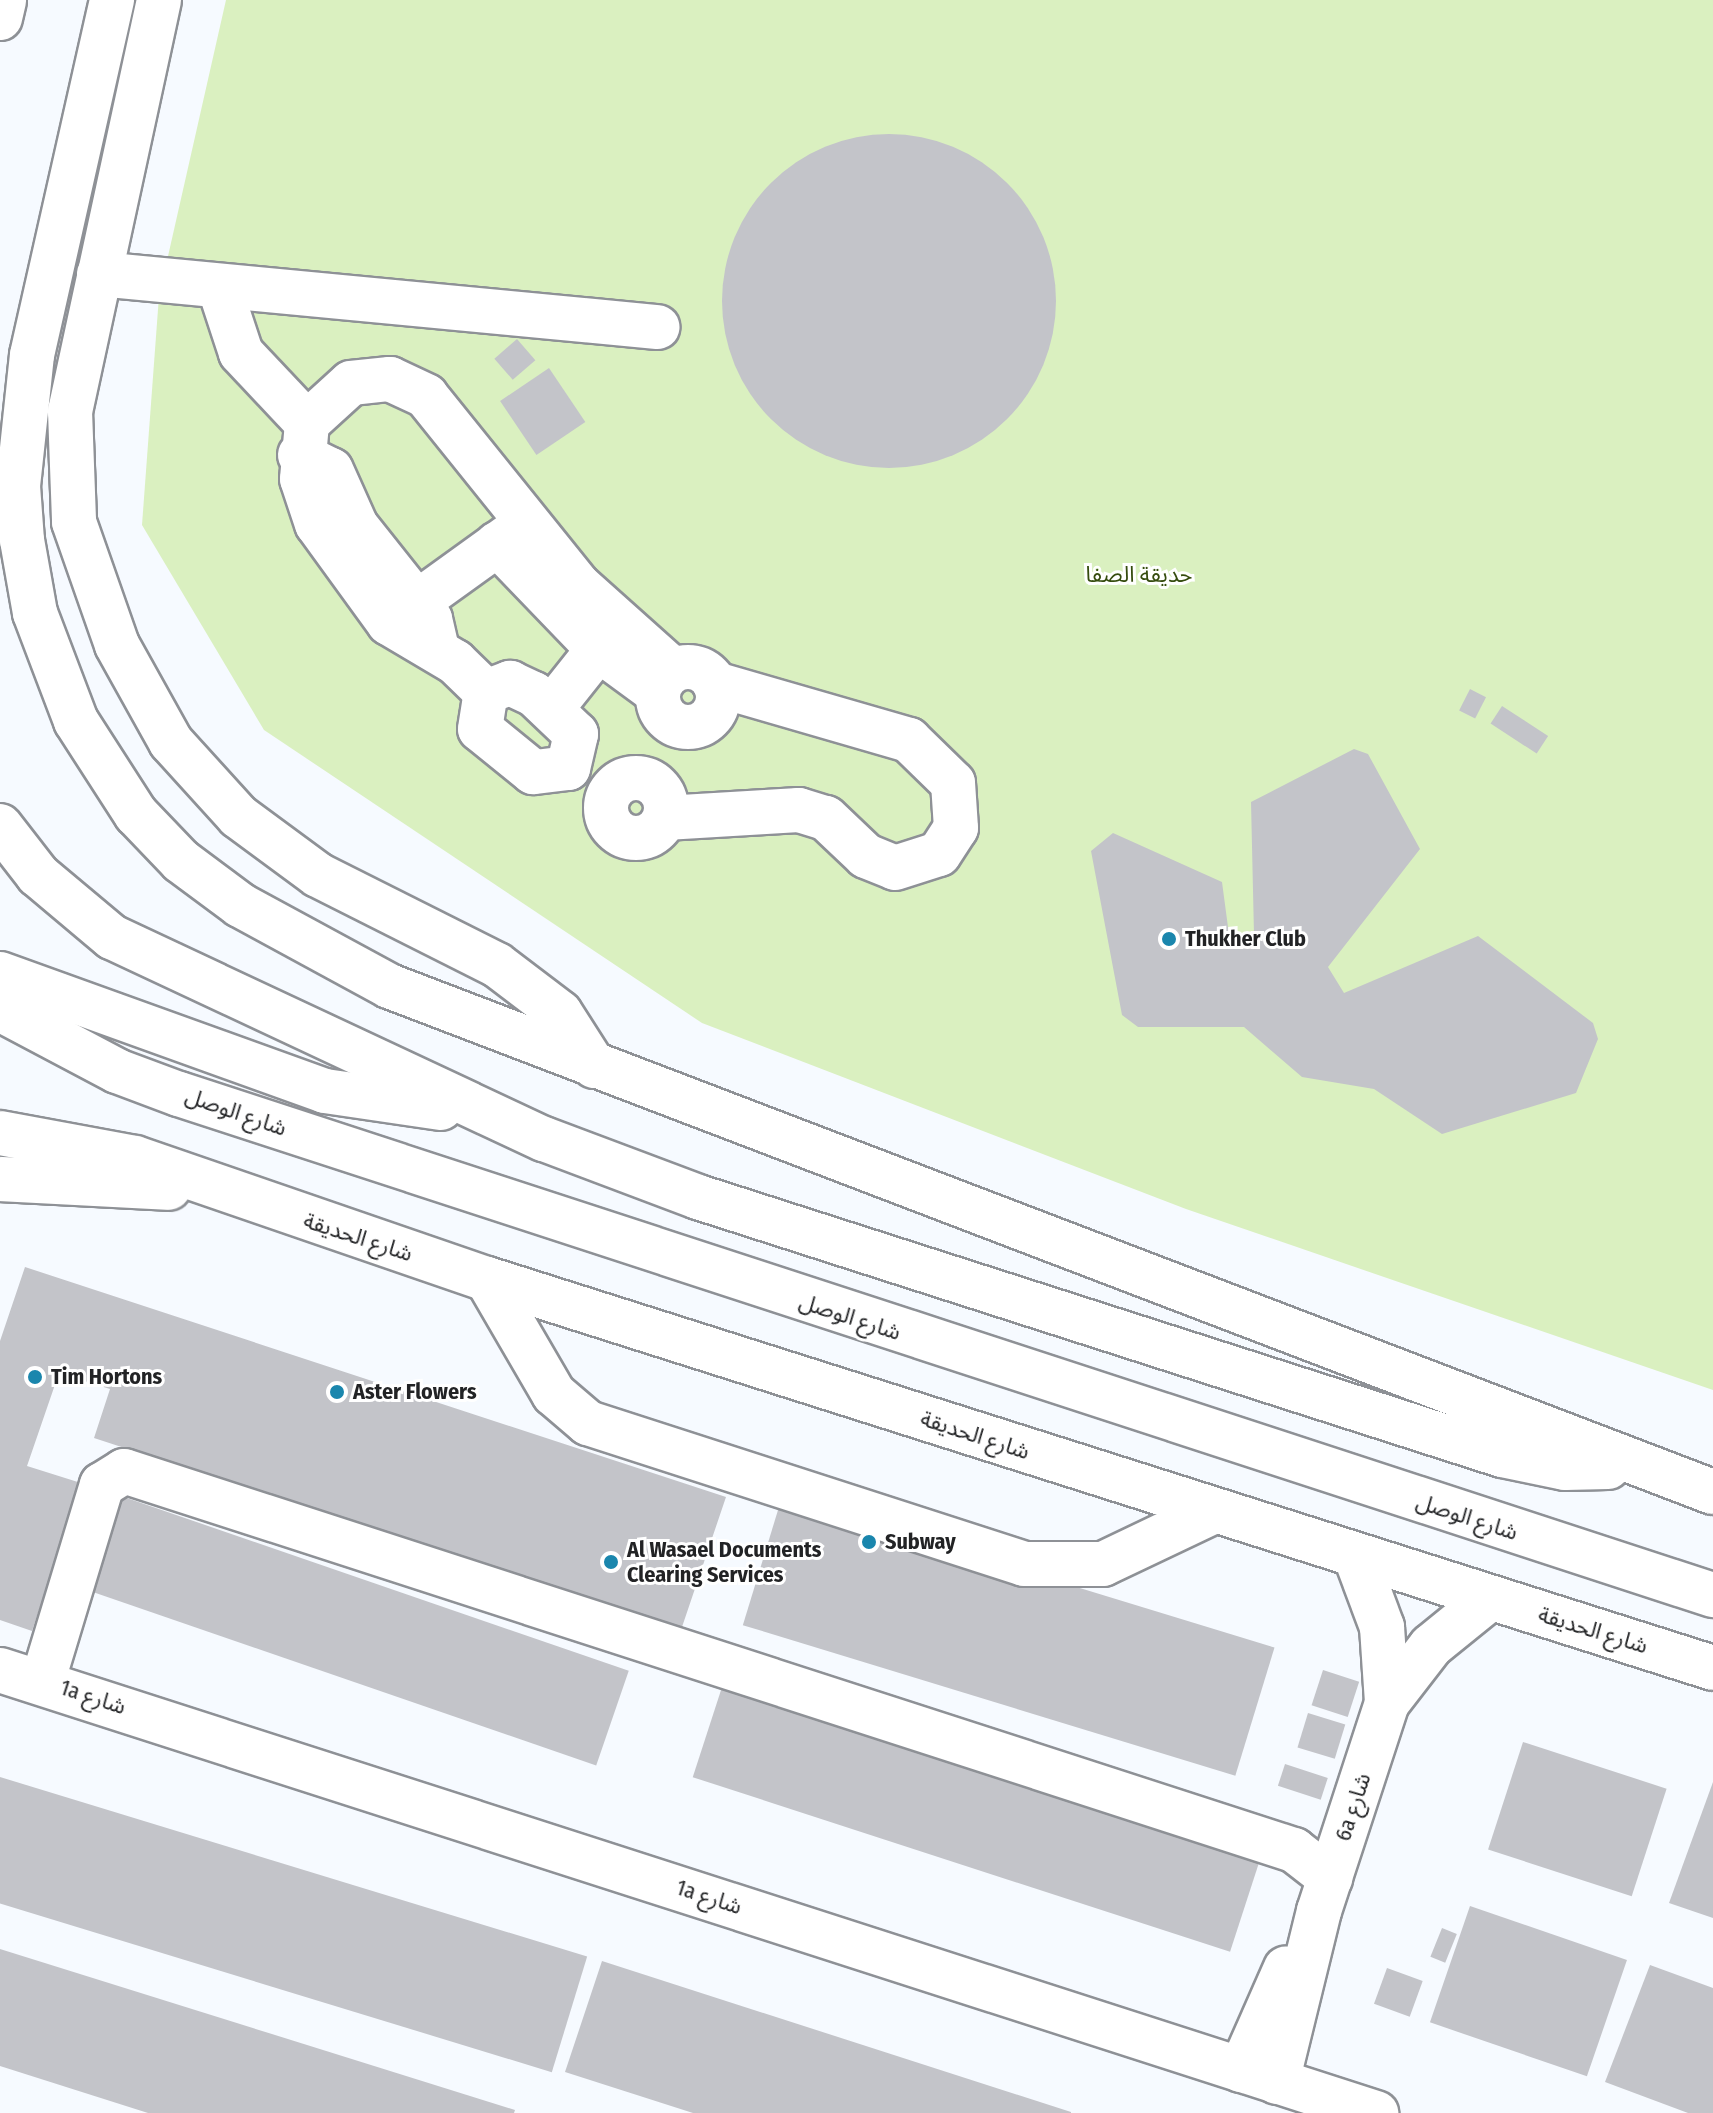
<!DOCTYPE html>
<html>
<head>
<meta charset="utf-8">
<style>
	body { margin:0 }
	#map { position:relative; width:1713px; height:2113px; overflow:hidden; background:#f6faff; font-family:"Fira Sans Condensed","Noto Sans Arabic",sans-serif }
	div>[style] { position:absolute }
	.green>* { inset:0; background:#daf0c0 }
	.building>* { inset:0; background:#c3c4c9; transform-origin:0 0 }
	.round { border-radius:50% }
	.roads { filter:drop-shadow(2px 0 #8e9196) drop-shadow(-2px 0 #8e9196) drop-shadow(0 2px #8e9196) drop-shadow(0 -2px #8e9196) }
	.minor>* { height:44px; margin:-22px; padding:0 22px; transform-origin:22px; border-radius:22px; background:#fff }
	.minor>.ring { margin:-22px; padding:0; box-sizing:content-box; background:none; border:44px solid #fff; border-radius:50% }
	.major>* { height:44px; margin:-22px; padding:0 22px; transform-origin:22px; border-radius:22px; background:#fff }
	.dots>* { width:22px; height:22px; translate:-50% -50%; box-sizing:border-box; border:4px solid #fff; border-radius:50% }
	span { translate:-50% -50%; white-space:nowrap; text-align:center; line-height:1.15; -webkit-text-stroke:6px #fff; paint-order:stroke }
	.park-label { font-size:22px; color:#354c0e }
	.poi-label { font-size:22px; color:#222325; font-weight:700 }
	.left { translate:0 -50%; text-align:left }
	.street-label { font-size:22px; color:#222325 }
</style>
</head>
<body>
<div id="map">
	<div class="green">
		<i style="clip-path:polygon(226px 0,1713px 0,1713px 1390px,1186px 1209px,702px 1023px,264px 730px,142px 525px,159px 296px)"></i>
	</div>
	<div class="building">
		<i class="round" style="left:722px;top:134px;width:334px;height:334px"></i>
		<i style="left:517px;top:339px;width:28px;height:30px;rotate:49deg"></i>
		<i style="left:549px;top:368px;width:65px;height:59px;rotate:56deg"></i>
		<i style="left:1470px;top:689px;width:18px;height:24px;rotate:27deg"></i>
		<i style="left:1502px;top:706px;width:55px;height:21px;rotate:33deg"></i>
		<i style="clip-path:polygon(1354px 749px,1368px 754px,1420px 849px,1328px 967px,1344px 993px,1478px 936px,1593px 1023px,1598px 1039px,1576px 1093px,1442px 1134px,1374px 1089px,1302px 1077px,1244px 1027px,1138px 1027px,1122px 1015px,1091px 851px,1113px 833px,1222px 882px,1230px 942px,1254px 935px,1251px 802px)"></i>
		<i style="clip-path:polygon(25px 1267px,726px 1497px,681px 1630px,94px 1438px,110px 1389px,59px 1373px,27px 1466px,81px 1483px,32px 1631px,0 1620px,0 1341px)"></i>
		<i style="left:121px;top:1496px;width:537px;height:100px;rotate:19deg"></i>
		<i style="left:782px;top:1497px;width:515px;height:134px;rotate:17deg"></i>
		<i style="left:1323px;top:1670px;width:38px;height:37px;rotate:18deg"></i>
		<i style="left:723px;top:1684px;width:565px;height:98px;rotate:18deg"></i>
		<i style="left:1308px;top:1713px;width:39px;height:36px;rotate:17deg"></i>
		<i style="left:1523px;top:1742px;width:151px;height:113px;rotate:18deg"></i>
		<i style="left:1285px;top:1764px;width:45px;height:23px;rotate:18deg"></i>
		<i style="left:0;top:1777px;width:614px;height:121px;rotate:17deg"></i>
		<i style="clip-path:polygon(1713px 1782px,1713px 1918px,1669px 1903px)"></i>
		<i style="left:1470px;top:1906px;width:166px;height:123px;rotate:19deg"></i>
		<i style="left:1442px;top:1928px;width:16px;height:31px;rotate:22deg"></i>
		<i style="clip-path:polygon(0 1949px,515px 2110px,514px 2113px,148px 2113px,0 2066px)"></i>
		<i style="clip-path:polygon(602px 1961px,1071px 2112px,1071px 2113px,693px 2113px,565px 2072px)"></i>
		<i style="clip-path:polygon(1650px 1965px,1713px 1988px,1713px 2113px,1688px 2113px,1605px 2082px)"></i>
		<i style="left:1387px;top:1968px;width:38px;height:38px;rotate:20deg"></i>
	</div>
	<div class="roads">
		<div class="minor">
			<i style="left:159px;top:0;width:421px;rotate:102.2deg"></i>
			<i style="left:70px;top:411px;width:111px;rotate:87.9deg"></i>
			<i style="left:74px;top:522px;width:130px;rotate:70.7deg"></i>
			<i style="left:117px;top:645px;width:111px;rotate:60.9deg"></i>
			<i style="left:171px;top:742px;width:100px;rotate:47.8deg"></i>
			<i style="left:238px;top:816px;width:99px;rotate:36.4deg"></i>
			<i style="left:318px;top:875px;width:200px;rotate:26.7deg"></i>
			<i style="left:497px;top:965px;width:79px;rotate:37.3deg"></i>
			<i style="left:560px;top:1013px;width:63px;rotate:57.3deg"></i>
			<i style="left:99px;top:274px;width:561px;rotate:5.43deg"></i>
			<i style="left:220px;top:289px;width:67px;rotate:71.8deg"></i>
			<i style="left:241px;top:353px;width:96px;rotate:46.7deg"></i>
			<i style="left:300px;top:455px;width:34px;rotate:26deg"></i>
			<i style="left:331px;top:470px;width:61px;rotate:65.9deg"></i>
			<i style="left:356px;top:526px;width:119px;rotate:51.5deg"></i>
			<i style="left:430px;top:619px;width:32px;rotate:77deg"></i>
			<i style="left:497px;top:544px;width:146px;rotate:46.1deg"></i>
			<i style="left:598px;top:649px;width:74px;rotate:36.3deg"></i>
			<i style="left:394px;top:619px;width:155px;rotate:-35.8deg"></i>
			<i class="ring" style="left:658px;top:667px;width:16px;height:16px"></i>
			<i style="left:510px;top:683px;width:26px;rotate:25deg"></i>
			<i style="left:534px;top:694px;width:58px;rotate:43.6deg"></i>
			<i style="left:576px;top:734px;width:35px;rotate:103deg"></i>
			<i style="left:568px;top:768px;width:35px;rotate:173deg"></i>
			<i style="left:533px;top:772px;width:68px;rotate:-140.9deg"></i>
			<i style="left:480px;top:729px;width:37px;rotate:-81deg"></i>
			<i style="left:486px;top:692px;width:26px;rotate:-21deg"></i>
			<i style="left:486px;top:692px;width:43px;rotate:-135.9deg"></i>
			<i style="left:455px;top:662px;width:77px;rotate:-149.4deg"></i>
			<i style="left:389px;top:623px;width:122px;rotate:-126deg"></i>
			<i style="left:317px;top:524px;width:47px;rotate:-108.4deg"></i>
			<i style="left:302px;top:479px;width:56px;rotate:-84.9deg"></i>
			<i style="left:307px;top:423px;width:59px;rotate:-42.3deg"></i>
			<i style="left:351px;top:383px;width:39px;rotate:-6deg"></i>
			<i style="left:390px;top:379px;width:40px;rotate:25deg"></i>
			<i style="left:426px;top:396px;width:244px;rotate:51.2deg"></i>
			<i style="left:579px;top:586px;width:126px;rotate:41.8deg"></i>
			<i style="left:551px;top:709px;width:106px;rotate:-51.5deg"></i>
			<i class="ring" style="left:606px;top:778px;width:16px;height:16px"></i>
			<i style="left:665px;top:818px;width:134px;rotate:-3.4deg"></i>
			<i style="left:799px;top:810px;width:28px;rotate:17deg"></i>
			<i style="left:826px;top:818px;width:55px;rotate:43.5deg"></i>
			<i style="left:866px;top:856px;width:31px;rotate:22deg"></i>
			<i style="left:895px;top:868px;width:46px;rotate:-17.7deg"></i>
			<i style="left:939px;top:854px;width:31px;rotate:-57deg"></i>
			<i style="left:956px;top:828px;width:45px;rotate:-93.8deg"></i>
			<i style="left:953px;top:783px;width:62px;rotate:-135.7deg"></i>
			<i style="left:909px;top:740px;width:202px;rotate:-163.9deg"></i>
			<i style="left:487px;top:1279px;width:133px;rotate:59.8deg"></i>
			<i style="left:554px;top:1394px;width:45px;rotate:40.5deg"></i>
			<i style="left:588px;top:1423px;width:458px;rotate:17.9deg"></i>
			<i style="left:1024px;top:1564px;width:79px"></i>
			<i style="left:1103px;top:1564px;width:123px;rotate:-25.5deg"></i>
			<i style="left:1356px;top:1557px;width:75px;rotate:69.6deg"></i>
			<i style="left:1382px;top:1627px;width:76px;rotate:86.2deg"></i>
			<i style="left:0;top:1670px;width:1446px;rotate:17.85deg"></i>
			<i style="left:43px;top:1680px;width:204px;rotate:-73.2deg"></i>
			<i style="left:102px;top:1485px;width:26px;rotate:-32deg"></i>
			<i style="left:124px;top:1471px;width:1230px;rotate:17.95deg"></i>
			<i style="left:1294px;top:1850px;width:46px;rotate:37.9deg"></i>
			<i style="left:1241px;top:2070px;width:111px;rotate:-66.2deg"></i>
			<i style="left:1277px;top:2082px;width:176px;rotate:-76.2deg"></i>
			<i style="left:1319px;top:1911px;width:219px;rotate:-71.9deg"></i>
			<i style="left:1387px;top:1703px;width:72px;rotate:-52.3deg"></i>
			<i style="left:1431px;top:1646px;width:76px;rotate:-39.1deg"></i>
		</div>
		<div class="major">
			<i style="left:112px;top:0;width:364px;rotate:102.7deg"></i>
			<i style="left:32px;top:355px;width:132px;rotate:96.1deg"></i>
			<i style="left:18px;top:486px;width:54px;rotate:85.8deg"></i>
			<i style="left:22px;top:540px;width:74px;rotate:79.9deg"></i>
			<i style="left:35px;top:613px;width:116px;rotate:69.2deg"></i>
			<i style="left:76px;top:721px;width:111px;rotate:57.2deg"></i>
			<i style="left:136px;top:814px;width:65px;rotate:46.2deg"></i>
			<i style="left:181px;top:861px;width:74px;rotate:36.7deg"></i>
			<i style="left:240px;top:905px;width:170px;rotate:28.5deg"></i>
			<i style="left:389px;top:986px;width:1417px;rotate:20.92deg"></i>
			<i style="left:0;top:18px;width:18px;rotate:-77deg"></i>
			<i style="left:0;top:826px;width:62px;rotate:52.2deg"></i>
			<i style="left:38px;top:875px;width:97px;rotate:40deg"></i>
			<i style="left:112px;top:937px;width:477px;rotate:25.1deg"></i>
			<i style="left:544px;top:1139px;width:165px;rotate:20.6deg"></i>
			<i style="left:698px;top:1197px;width:844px;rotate:17.79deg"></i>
			<i style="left:1502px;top:1455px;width:64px;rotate:11.7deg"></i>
			<i style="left:1565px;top:1468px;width:43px;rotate:-1.3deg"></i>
			<i style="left:0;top:974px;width:345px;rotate:19.8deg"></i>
			<i style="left:325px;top:1091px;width:117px;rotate:8.3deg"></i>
			<i style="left:0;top:1009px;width:132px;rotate:27.9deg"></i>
			<i style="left:117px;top:1071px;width:66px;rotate:20.4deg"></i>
			<i style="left:179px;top:1094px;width:1614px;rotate:18.09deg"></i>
			<i style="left:0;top:1133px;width:137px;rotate:10.5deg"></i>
			<i style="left:135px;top:1158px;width:372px;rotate:19deg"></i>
			<i style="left:487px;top:1279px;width:1286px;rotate:17.6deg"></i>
			<i style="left:0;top:1179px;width:169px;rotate:3deg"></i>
		</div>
	</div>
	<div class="dots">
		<i style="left:1169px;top:939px;background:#1a86ad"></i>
		<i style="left:35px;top:1377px;background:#1a86ad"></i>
		<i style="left:337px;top:1392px;background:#1a86ad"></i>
		<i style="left:869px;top:1542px;background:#1a86ad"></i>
		<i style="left:611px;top:1562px;background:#1a86ad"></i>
	</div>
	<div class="park-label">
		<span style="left:1139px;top:575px">حديقة الصفا</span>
	</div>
	<div class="poi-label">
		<span class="left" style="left:1185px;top:939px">Thukher Club</span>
		<span class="left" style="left:51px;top:1377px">Tim Hortons</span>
		<span class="left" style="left:353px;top:1392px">Aster Flowers</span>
		<span class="left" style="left:885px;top:1542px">Subway</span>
		<span class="left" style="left:627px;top:1562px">Al Wasael Documents<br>Clearing Services</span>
	</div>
	<div class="street-label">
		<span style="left:236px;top:1112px;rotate:19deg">شارع الوصل</span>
		<span style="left:358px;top:1237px;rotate:18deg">شارع الحديقة</span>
		<span style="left:850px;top:1317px;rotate:18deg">شارع الوصل</span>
		<span style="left:975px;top:1435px;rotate:18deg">شارع الحديقة</span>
		<span style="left:1467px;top:1517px;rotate:18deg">شارع الوصل</span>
		<span style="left:1593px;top:1630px;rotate:17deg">شارع الحديقة</span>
		<span style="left:93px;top:1697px;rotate:18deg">1a شارع</span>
		<span style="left:1353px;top:1807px;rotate:-72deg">6a شارع</span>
		<span style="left:709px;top:1897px;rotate:18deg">1a شارع</span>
	</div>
</div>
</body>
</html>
